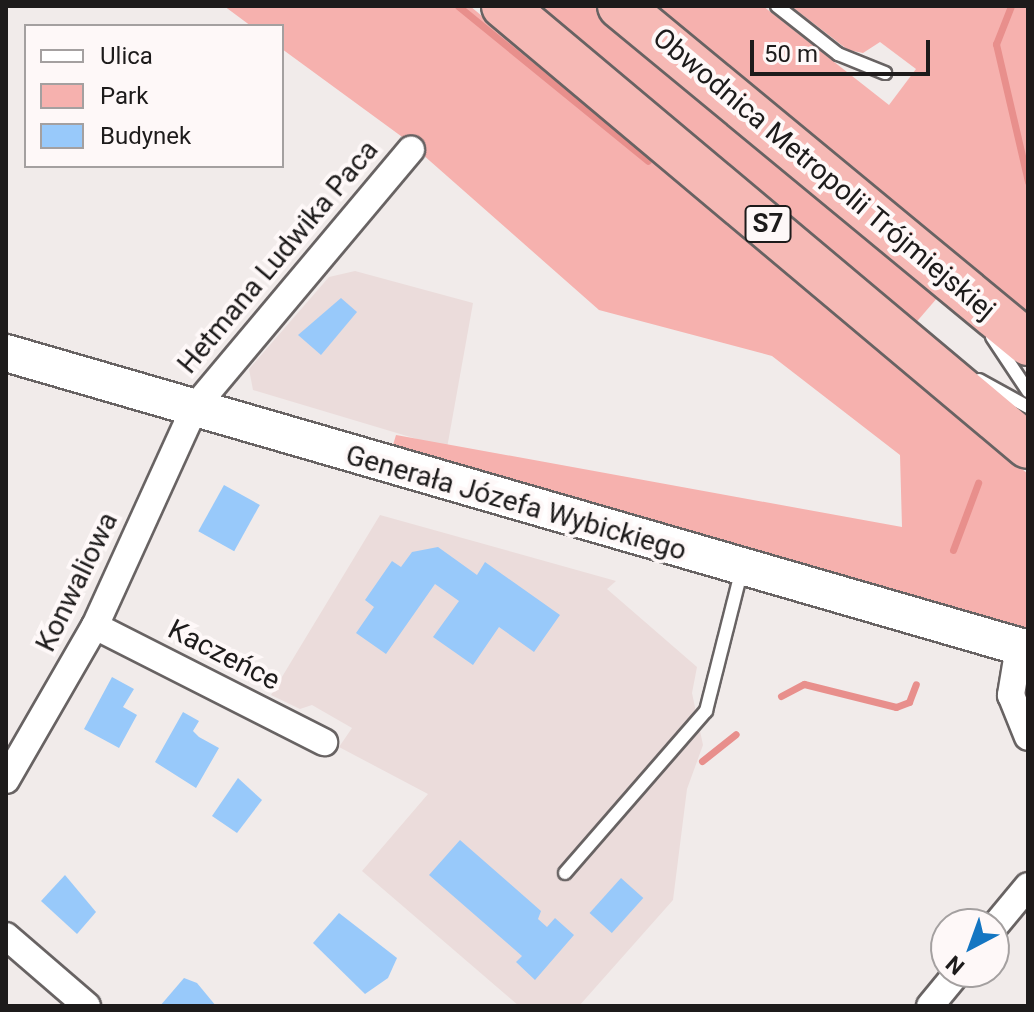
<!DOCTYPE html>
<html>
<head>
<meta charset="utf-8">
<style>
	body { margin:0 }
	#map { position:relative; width:1034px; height:1012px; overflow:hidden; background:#f1ebea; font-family:Roboto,sans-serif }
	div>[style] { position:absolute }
	.built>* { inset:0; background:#ebdcdb }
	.green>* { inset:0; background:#f6b1ae }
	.stream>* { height:7px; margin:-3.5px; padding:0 3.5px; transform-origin:3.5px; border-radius:3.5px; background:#e88f8c }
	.building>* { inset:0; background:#98c9fa; transform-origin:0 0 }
	.roads { filter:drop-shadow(2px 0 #686363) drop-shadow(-2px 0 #686363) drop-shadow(0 2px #686363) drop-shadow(0 -2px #686363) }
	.service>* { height:12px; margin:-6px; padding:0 6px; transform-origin:6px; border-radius:6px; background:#fff }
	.minor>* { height:26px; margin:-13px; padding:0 13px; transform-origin:13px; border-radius:13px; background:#fff }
	.secondary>* { height:36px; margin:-18px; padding:0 18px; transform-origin:18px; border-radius:18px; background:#fff }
	.motorway>* { height:44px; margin:-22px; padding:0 22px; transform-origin:22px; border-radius:22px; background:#f6b9b5 }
	span { translate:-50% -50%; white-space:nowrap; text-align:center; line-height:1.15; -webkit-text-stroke:8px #fef8f8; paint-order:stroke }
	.shield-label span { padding:2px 6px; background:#fef8f8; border:2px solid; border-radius:6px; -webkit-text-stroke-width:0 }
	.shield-label { font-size:26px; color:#1d1b1b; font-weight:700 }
	.street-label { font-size:28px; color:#1d1b1b }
	.frame { position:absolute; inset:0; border:8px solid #1d1b1b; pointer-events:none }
	.legend { position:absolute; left:24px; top:24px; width:260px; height:144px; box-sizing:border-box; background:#fef8f8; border:2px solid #a4a0a0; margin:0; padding:10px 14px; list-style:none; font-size:24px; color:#1d1b1b }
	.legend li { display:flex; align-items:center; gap:16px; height:40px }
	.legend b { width:40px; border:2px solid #a4a0a0 }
	.north { position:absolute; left:930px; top:908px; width:80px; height:80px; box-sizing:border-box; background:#fef8f8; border:2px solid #a4a0a0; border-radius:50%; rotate:221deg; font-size:22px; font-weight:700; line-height:32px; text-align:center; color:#1d1b1b }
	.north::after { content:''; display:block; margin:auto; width:28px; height:36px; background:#1476c2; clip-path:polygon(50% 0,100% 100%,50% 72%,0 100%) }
	.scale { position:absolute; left:750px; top:40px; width:180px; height:36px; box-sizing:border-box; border:4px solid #1d1b1b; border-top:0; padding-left:10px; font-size:24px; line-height:28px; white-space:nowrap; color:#1d1b1b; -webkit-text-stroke:6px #fef8f8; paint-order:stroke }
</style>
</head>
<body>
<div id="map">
	<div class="built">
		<i style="clip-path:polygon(355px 271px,473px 303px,447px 448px,253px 390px,249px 369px,329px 277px)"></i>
		<i style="clip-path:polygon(380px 515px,616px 581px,607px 589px,697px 667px,692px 693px,703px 745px,687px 789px,673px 900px,579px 1006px,519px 1006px,362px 871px,428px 794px,339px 747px,352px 728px,312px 705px,300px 709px,271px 695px)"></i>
	</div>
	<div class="green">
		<i style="clip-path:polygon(224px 6px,470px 6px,1028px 474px,1028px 635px,390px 455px,396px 435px,902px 527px,900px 455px,772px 356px,599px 310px,405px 139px,282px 49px,282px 26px,251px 26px)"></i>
		<i style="clip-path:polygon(527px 6px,597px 6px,944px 290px,913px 326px)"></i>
		<i style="clip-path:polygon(654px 6px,763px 6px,889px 105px,916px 69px,880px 42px,863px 53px,848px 50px,791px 6px,1028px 6px,1028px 314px)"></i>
	</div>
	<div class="stream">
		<i style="left:458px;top:6px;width:245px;rotate:39.2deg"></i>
		<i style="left:1011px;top:6px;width:41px;rotate:111.5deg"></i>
		<i style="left:996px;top:44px;width:142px;rotate:76.9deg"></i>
		<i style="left:953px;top:550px;width:72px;rotate:-69.5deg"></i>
		<i style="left:781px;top:696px;width:26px;rotate:-28deg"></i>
		<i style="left:804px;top:684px;width:95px;rotate:14deg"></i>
		<i style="left:896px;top:707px;width:14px;rotate:-21deg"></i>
		<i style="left:909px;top:702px;width:19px;rotate:-69deg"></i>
		<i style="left:702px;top:761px;width:43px;rotate:-38.5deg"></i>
	</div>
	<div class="building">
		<i style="clip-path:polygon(341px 298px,357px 312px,321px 355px,298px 335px)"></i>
		<i style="left:224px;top:485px;width:41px;height:53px;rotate:29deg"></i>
		<i style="clip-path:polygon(438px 547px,477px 575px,485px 562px,560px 615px,534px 652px,499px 627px,473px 665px,433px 637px,459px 601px,435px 584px,386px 654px,356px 633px,374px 607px,365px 600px,392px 561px,401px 567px,412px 552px)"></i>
		<i style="clip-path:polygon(112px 677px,134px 689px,123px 707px,137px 715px,119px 748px,84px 729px)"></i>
		<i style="clip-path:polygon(183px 712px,199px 721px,193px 731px,199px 737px,219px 748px,196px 788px,155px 762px)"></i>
		<i style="clip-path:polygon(238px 778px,262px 800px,237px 833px,212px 816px)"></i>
		<i style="clip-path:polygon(460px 840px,541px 911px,538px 919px,547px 927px,555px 918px,574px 935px,535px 980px,516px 962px,522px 956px,429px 875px)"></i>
		<i style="clip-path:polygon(65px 875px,96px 912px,77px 934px,41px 901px)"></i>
		<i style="left:621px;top:878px;width:30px;height:47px;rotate:42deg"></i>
		<i style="clip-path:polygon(339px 913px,397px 958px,388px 978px,365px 994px,313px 943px)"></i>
		<i style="clip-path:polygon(184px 978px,197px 983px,216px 1006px,160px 1006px)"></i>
	</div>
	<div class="roads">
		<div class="service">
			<i style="left:777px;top:6px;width:78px;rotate:38.2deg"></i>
			<i style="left:838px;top:54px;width:51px;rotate:22deg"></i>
			<i style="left:992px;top:337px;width:65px;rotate:56.3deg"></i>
			<i style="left:979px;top:380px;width:56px;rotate:28.9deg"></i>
			<i style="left:565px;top:873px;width:215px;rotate:-49deg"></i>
			<i style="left:706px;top:711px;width:146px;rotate:-75.8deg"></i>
		</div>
		<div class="minor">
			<i style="left:95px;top:626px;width:257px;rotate:26.9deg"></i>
			<i style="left:1019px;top:647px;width:49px;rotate:99.5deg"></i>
			<i style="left:1011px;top:695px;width:45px;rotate:68deg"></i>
			<i style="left:6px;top:780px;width:178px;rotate:-60deg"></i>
			<i style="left:95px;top:626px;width:241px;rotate:-65.5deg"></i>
			<i style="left:195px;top:407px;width:336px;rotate:-50deg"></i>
			<i style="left:994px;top:927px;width:53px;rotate:-50.3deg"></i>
			<i style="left:6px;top:936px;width:107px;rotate:40.8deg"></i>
			<i style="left:930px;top:1006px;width:44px;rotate:-50.5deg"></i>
		</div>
		<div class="secondary">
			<i style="left:6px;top:353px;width:1064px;rotate:16.15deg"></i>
		</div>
		<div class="motorway">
			<i style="left:504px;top:6px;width:684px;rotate:40.02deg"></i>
			<i style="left:620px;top:6px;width:529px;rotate:39.56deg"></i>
		</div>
	</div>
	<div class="shield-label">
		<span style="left:768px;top:224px">S7</span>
	</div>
	<div class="street-label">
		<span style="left:824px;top:174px;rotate:40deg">Obwodnica Metropolii Trójmiejskiej</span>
		<span style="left:278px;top:257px;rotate:-50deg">Hetmana Ludwika Paca</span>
		<span style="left:516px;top:503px;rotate:16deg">Generała Józefa Wybickiego</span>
		<span style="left:77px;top:582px;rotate:-64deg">Konwaliowa</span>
		<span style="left:224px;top:655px;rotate:27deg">Kaczeńce</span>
	</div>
	<div class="frame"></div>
	<ul class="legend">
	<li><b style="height:10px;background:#fff"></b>Ulica</li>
	<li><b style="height:22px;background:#f6b1ae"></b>Park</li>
	<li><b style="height:22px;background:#98c9fa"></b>Budynek</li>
	</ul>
	<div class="north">N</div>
	<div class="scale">50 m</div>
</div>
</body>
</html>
